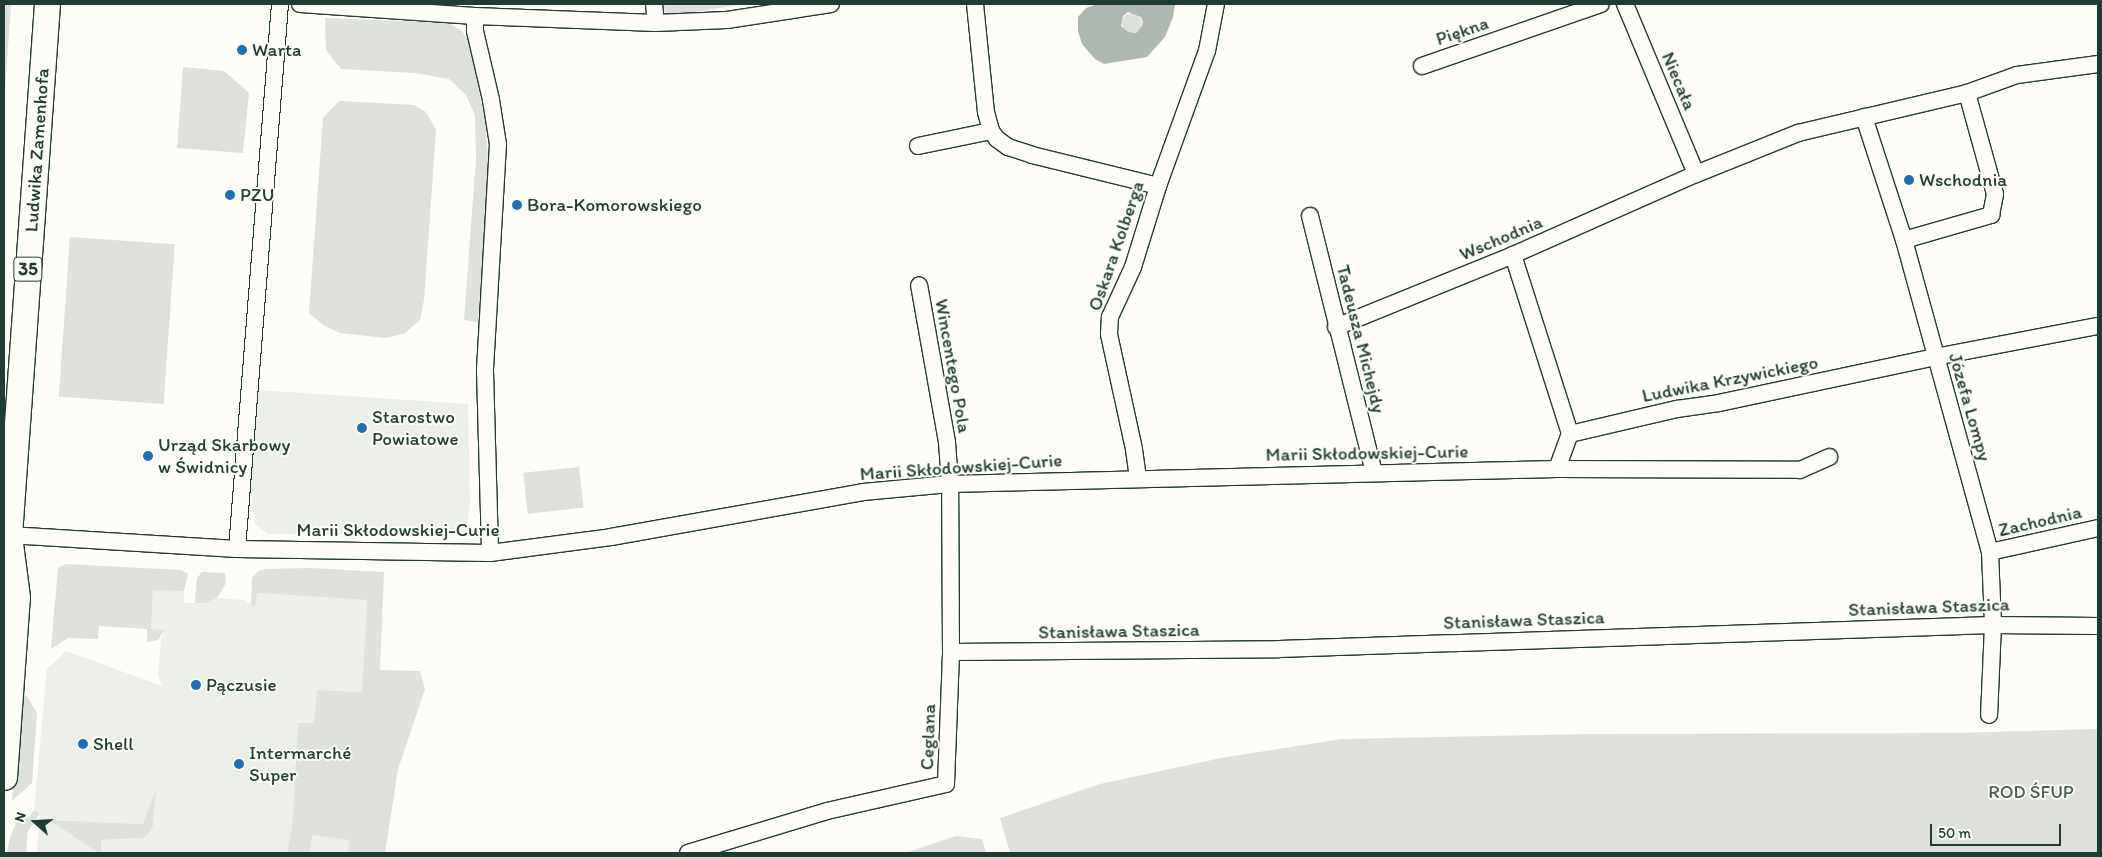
<!DOCTYPE html>
<html>
<head>
<meta charset="utf-8">
<style>
	body { margin:0 }
	#map { position:relative; width:2102px; height:857px; overflow:hidden; background:#fdfcf7; font-family:Itim,sans-serif }
	div>[style] { position:absolute }
	.built>* { inset:0; background:#eceee9 }
	.green>* { inset:0; background:#dde0db; transform-origin:0 0 }
	.round { border-radius:50% }
	.water>* { inset:0; background:#aeb8b1 }
	.roads { filter:drop-shadow(1px 0 #1f3d34) drop-shadow(-1px 0 #1f3d34) drop-shadow(0 1px #1f3d34) drop-shadow(0 -1px #1f3d34) }
	.minor>* { height:16px; margin:-8px; padding:0 8px; transform-origin:8px; border-radius:8px; background:#fdfcf7 }
	.primary>* { height:25px; margin:-12.5px; padding:0 12.5px; transform-origin:12.5px; border-radius:12.5px; background:#fdfcf7 }
	.dots>* { width:14px; height:14px; translate:-50% -50%; box-sizing:border-box; border:2px solid #fdfcf7; border-radius:50% }
	span { translate:-50% -50%; white-space:nowrap; text-align:center; line-height:1.15; -webkit-text-stroke:4px #fdfcf7; paint-order:stroke }
	.shield-label span { padding:1px 4px; background:#fdfcf7; border:1px solid; border-radius:4px; -webkit-text-stroke-width:0 }
	.shield-label { font-size:18px; color:#1f3d34; font-weight:700 }
	.street-label { font-size:19px; color:#1f3d34 }
	.poi-label { font-size:19px; color:#1f3d34 }
	.left { translate:0 -50%; text-align:left }
	.park-label { font-size:19px; color:#455e55 }
	.frame { position:absolute; inset:0; border:5px solid #1f3d34; pointer-events:none }
	.north { position:absolute; left:10px; top:797px; width:50px; height:50px; -webkit-text-stroke:4px #fdfcf7; paint-order:stroke; rotate:289deg; font-size:14px; font-weight:700; line-height:20px; text-align:center; color:#1f3d34 }
	.north::after { content:''; display:block; margin:auto; width:18px; height:22px; background:#1f3d34; clip-path:polygon(50% 0,100% 100%,50% 72%,0 100%) }
	.scale { position:absolute; left:1930px; top:824px; width:131px; height:22px; box-sizing:border-box; border:2px solid #1f3d34; border-top:0; padding-left:6px; font-size:15px; line-height:18px; white-space:nowrap; color:#1f3d34; -webkit-text-stroke:4px #fdfcf7; paint-order:stroke }
</style>
</head>
<body>
<div id="map">
	<div class="built">
		<i style="clip-path:polygon(257px 390px,468px 404px,470px 504px,466px 534px,267px 534px,255px 524px,251px 493px)"></i>
		<i style="clip-path:polygon(153px 589px,184px 591px,184px 603px,205px 603px,217px 598px,245px 600px,252px 606px,256px 593px,367px 600px,362px 692px,317px 690px,314px 723px,298px 723px,292px 827px,287px 853px,101px 852px,101px 840px,133px 839px,148px 835px,153px 826px,155px 792px,143px 824px,50px 820px,99px 853px,37px 853px,40px 814px,34px 810px,47px 669px,66px 651px,162px 686px,158px 675px,161px 638px,164px 634px,161px 630px,151px 629px)"></i>
		<i style="clip-path:polygon(312px 835px,349px 840px,348px 853px,309px 853px)"></i>
	</div>
	<div class="green">
		<i style="clip-path:polygon(4px 4px,11px 4px,4px 105px)"></i>
		<i style="clip-path:polygon(664px 4px,744px 4px,665px 17px)"></i>
		<i class="round" style="left:1122px;top:13px;width:20px;height:20px"></i>
		<i style="clip-path:polygon(325px 18px,449px 23px,462px 31px,468px 40px,485px 119px,489px 171px,478px 322px,464px 320px,476px 159px,475px 115px,466px 95px,449px 79px,415px 73px,341px 69px,326px 50px)"></i>
		<i style="clip-path:polygon(183px 67px,224px 71px,249px 93px,243px 153px,177px 148px)"></i>
		<i style="clip-path:polygon(339px 101px,414px 105px,426px 112px,436px 130px,424px 300px,420px 320px,405px 333px,386px 338px,340px 333px,323px 325px,309px 313px,323px 118px)"></i>
		<i style="left:70px;top:237px;width:105px;height:160px;rotate:4deg"></i>
		<i style="left:579px;top:467px;width:41px;height:56px;rotate:84deg"></i>
		<i style="clip-path:polygon(66px 564px,181px 570px,188px 574px,184px 591px,153px 590px,151px 629px,165px 630px,158px 640px,147px 642px,147px 629px,99px 626px,98px 639px,68px 638px,51px 649px,58px 568px)"></i>
		<i style="clip-path:polygon(311px 568px,384px 572px,380px 670px,420px 671px,425px 689px,398px 769px,385px 853px,348px 853px,349px 840px,312px 835px,310px 853px,287px 853px,292px 827px,298px 723px,314px 723px,317px 690px,362px 692px,367px 600px,257px 593px,255px 606px,251px 605px,252px 578px,258px 571px,265px 569px)"></i>
		<i style="clip-path:polygon(202px 572px,225px 573px,226px 583px,217px 598px,205px 603px,195px 603px,197px 578px)"></i>
		<i style="clip-path:polygon(21px 687px,37px 713px,32px 783px,12px 801px)"></i>
		<i style="clip-path:polygon(2098px 729px,2098px 853px,1010px 853px,1000px 818px,1100px 784px,1221px 758px,1342px 739px,1593px 734px,1954px 733px)"></i>
		<i style="clip-path:polygon(156px 789px,153px 826px,148px 835px,141px 838px,101px 840px,101px 852px,121px 853px,99px 853px,49px 820px,143px 824px)"></i>
		<i style="left:34px;top:810px;width:7px;height:43px;rotate:34deg"></i>
		<i style="clip-path:polygon(29px 813px,26px 853px,7px 853px,10px 837px,16px 823px)"></i>
		<i style="clip-path:polygon(956px 836px,982px 839px,986px 853px,905px 853px)"></i>
	</div>
	<div class="water">
		<i style="clip-path:polygon(evenodd,1098px 4px,1175px 4px,1173px 17px,1165px 37px,1147px 57px,1104px 64px,1095px 59px,1082px 44px,1078px 31px,1078px 17px,1086px 8px,1098px 4px,1128px 12px,1141px 17px,1143px 22px,1142px 26px,1136px 33px,1128px 32px,1121px 26px,1123px 16px,1128px 12px)"></i>
	</div>
	<div class="roads">
		<div class="minor">
			<i style="left:300px;top:4px;width:175px;rotate:3.9deg"></i>
			<i style="left:475px;top:16px;width:181px;rotate:2.2deg"></i>
			<i style="left:656px;top:23px;width:71px;rotate:-2.4deg"></i>
			<i style="left:727px;top:20px;width:105px;rotate:-8.7deg"></i>
			<i style="left:654px;top:4px;width:19px;rotate:84deg"></i>
			<i style="left:975px;top:4px;width:109px;rotate:84.2deg"></i>
			<i style="left:986px;top:112px;width:20px;rotate:75deg"></i>
			<i style="left:991px;top:131px;width:10px;rotate:53deg"></i>
			<i style="left:997px;top:139px;width:14px;rotate:36deg"></i>
			<i style="left:1008px;top:147px;width:25px;rotate:18deg"></i>
			<i style="left:1032px;top:155px;width:130px;rotate:13.8deg"></i>
			<i style="left:1625px;top:4px;width:184px;rotate:67.3deg"></i>
			<i style="left:475px;top:16px;width:15px;rotate:90deg"></i>
			<i style="left:475px;top:31px;width:71px;rotate:76.9deg"></i>
			<i style="left:491px;top:100px;width:45px;rotate:81deg"></i>
			<i style="left:498px;top:144px;width:227px;rotate:93.3deg"></i>
			<i style="left:485px;top:371px;width:182px;rotate:88.4deg"></i>
			<i style="left:1422px;top:66px;width:189px;rotate:-19.1deg"></i>
			<i style="left:1864px;top:117px;width:129px;rotate:72deg"></i>
			<i style="left:1904px;top:240px;width:324px;rotate:74.6deg"></i>
			<i style="left:1990px;top:552px;width:73px;rotate:87.6deg"></i>
			<i style="left:1993px;top:625px;width:90px;rotate:92.5deg"></i>
			<i style="left:918px;top:146px;width:75px;rotate:-11.6deg"></i>
			<i style="left:1310px;top:216px;width:264px;rotate:76deg"></i>
			<i style="left:1904px;top:240px;width:91px;rotate:-16deg"></i>
			<i style="left:1991px;top:215px;width:21px;rotate:-79deg"></i>
			<i style="left:1995px;top:194px;width:105px;rotate:-105.5deg"></i>
			<i style="left:1513px;top:255px;width:188px;rotate:72.3deg"></i>
			<i style="left:1336px;top:327px;width:191px;rotate:-22.1deg"></i>
			<i style="left:1513px;top:255px;width:200px;rotate:-23.9deg"></i>
			<i style="left:1696px;top:174px;width:110px;rotate:-21.9deg"></i>
			<i style="left:1798px;top:133px;width:174px;rotate:-13.3deg"></i>
			<i style="left:1967px;top:93px;width:53px;rotate:-19.8deg"></i>
			<i style="left:2017px;top:75px;width:82px;rotate:-7.7deg"></i>
			<i style="left:1570px;top:434px;width:110px;rotate:-13.2deg"></i>
			<i style="left:1677px;top:409px;width:42px;rotate:-8.1deg"></i>
			<i style="left:1719px;top:403px;width:221px;rotate:-12deg"></i>
			<i style="left:1935px;top:357px;width:166px;rotate:-10.8deg"></i>
			<i style="left:1557px;top:469px;width:37px;rotate:-70deg"></i>
			<i style="left:1138px;top:478px;width:29px;rotate:-98deg"></i>
			<i style="left:1134px;top:449px;width:118px;rotate:-102.3deg"></i>
			<i style="left:1109px;top:334px;width:17px;rotate:-87deg"></i>
			<i style="left:1110px;top:317px;width:55px;rotate:-65.3deg"></i>
			<i style="left:1133px;top:267px;width:85px;rotate:-72.8deg"></i>
			<i style="left:1158px;top:186px;width:144px;rotate:-70.1deg"></i>
			<i style="left:1207px;top:51px;width:48px;rotate:-79.2deg"></i>
			<i style="left:9px;top:535px;width:228px;rotate:3.5deg"></i>
			<i style="left:237px;top:549px;width:253px;rotate:0.9deg"></i>
			<i style="left:490px;top:553px;width:122px;rotate:-7.5deg"></i>
			<i style="left:611px;top:537px;width:256px;rotate:-10.1deg"></i>
			<i style="left:863px;top:492px;width:87px;rotate:-5.3deg"></i>
			<i style="left:950px;top:484px;width:607px;rotate:-1.42deg"></i>
			<i style="left:1557px;top:469px;width:243px;rotate:0.2deg"></i>
			<i style="left:1800px;top:470px;width:32px;rotate:-24deg"></i>
			<i style="left:237px;top:549px;width:547px;rotate:-85.49deg"></i>
			<i style="left:1990px;top:552px;width:111px;rotate:-12.5deg"></i>
			<i style="left:951px;top:652px;width:328px;rotate:-0.5deg"></i>
			<i style="left:1279px;top:649px;width:714px;rotate:-1.93deg"></i>
			<i style="left:1993px;top:625px;width:105px;rotate:0.5deg"></i>
			<i style="left:688px;top:853px;width:145px;rotate:-16.8deg"></i>
			<i style="left:827px;top:811px;width:122px;rotate:-12.8deg"></i>
			<i style="left:946px;top:784px;width:132px;rotate:-87.8deg"></i>
			<i style="left:951px;top:652px;width:168px;rotate:-90.3deg"></i>
			<i style="left:950px;top:484px;width:42px;rotate:-94.1deg"></i>
			<i style="left:947px;top:442px;width:159px;rotate:-100.1deg"></i>
		</div>
		<div class="primary">
			<i style="left:4px;top:777px;width:180px;rotate:-85.9deg"></i>
			<i style="left:17px;top:597px;width:63px;rotate:-97.4deg"></i>
			<i style="left:9px;top:535px;width:532px;rotate:-85.91deg"></i>
		</div>
	</div>
	<div class="dots">
		<i style="left:242px;top:50px;background:#1f6fb2"></i>
		<i style="left:1909px;top:180px;background:#1f6fb2"></i>
		<i style="left:230px;top:195px;background:#1f6fb2"></i>
		<i style="left:517px;top:205px;background:#1f6fb2"></i>
		<i style="left:362px;top:428px;background:#1f6fb2"></i>
		<i style="left:148px;top:456px;background:#1f6fb2"></i>
		<i style="left:196px;top:685px;background:#1f6fb2"></i>
		<i style="left:83px;top:744px;background:#1f6fb2"></i>
		<i style="left:239px;top:764px;background:#1f6fb2"></i>
	</div>
	<div class="shield-label">
		<span style="left:28px;top:269px">35</span>
	</div>
	<div class="street-label">
		<span style="left:1462px;top:31px;rotate:-19deg">Piękna</span>
		<span style="left:1679px;top:81px;rotate:67deg">Niecała</span>
		<span style="left:37px;top:150px;rotate:-86deg">Ludwika Zamenhofa</span>
		<span style="left:1501px;top:238px;rotate:-23deg">Wschodnia</span>
		<span style="left:1116px;top:246px;rotate:-71deg">Oskara Kolberga</span>
		<span style="left:1361px;top:339px;rotate:76deg">Tadeusza Michejdy</span>
		<span style="left:953px;top:366px;rotate:80deg">Wincentego Pola</span>
		<span style="left:1730px;top:379px;rotate:-11deg">Ludwika Krzywickiego</span>
		<span style="left:1970px;top:407px;rotate:74deg">Józefa Lompy</span>
		<span style="left:1367px;top:453px;rotate:-1deg">Marii Skłodowskiej-Curie</span>
		<span style="left:961px;top:467px;rotate:-4deg">Marii Skłodowskiej-Curie</span>
		<span style="left:2040px;top:521px;rotate:-13deg">Zachodnia</span>
		<span style="left:398px;top:530px">Marii Skłodowskiej-Curie</span>
		<span style="left:1929px;top:607px;rotate:-2deg">Stanisława Staszica</span>
		<span style="left:1524px;top:620px;rotate:-2deg">Stanisława Staszica</span>
		<span style="left:1119px;top:631px;rotate:-1deg">Stanisława Staszica</span>
		<span style="left:928px;top:737px;rotate:-88deg">Ceglana</span>
	</div>
	<div class="poi-label">
		<span class="left" style="left:252px;top:50px">Warta</span>
		<span class="left" style="left:1919px;top:180px">Wschodnia</span>
		<span class="left" style="left:240px;top:195px">PZU</span>
		<span class="left" style="left:527px;top:205px">Bora-Komorowskiego</span>
		<span class="left" style="left:372px;top:428px">Starostwo<br>Powiatowe</span>
		<span class="left" style="left:158px;top:456px">Urząd Skarbowy<br>w Świdnicy</span>
		<span class="left" style="left:206px;top:685px">Pączusie</span>
		<span class="left" style="left:93px;top:744px">Shell</span>
		<span class="left" style="left:249px;top:764px">Intermarché<br>Super</span>
	</div>
	<div class="park-label">
		<span style="left:2031px;top:792px">ROD ŚFUP</span>
	</div>
	<div class="frame"></div>
	<div class="north">N</div>
	<div class="scale">50 m</div>
</div>
</body>
</html>
